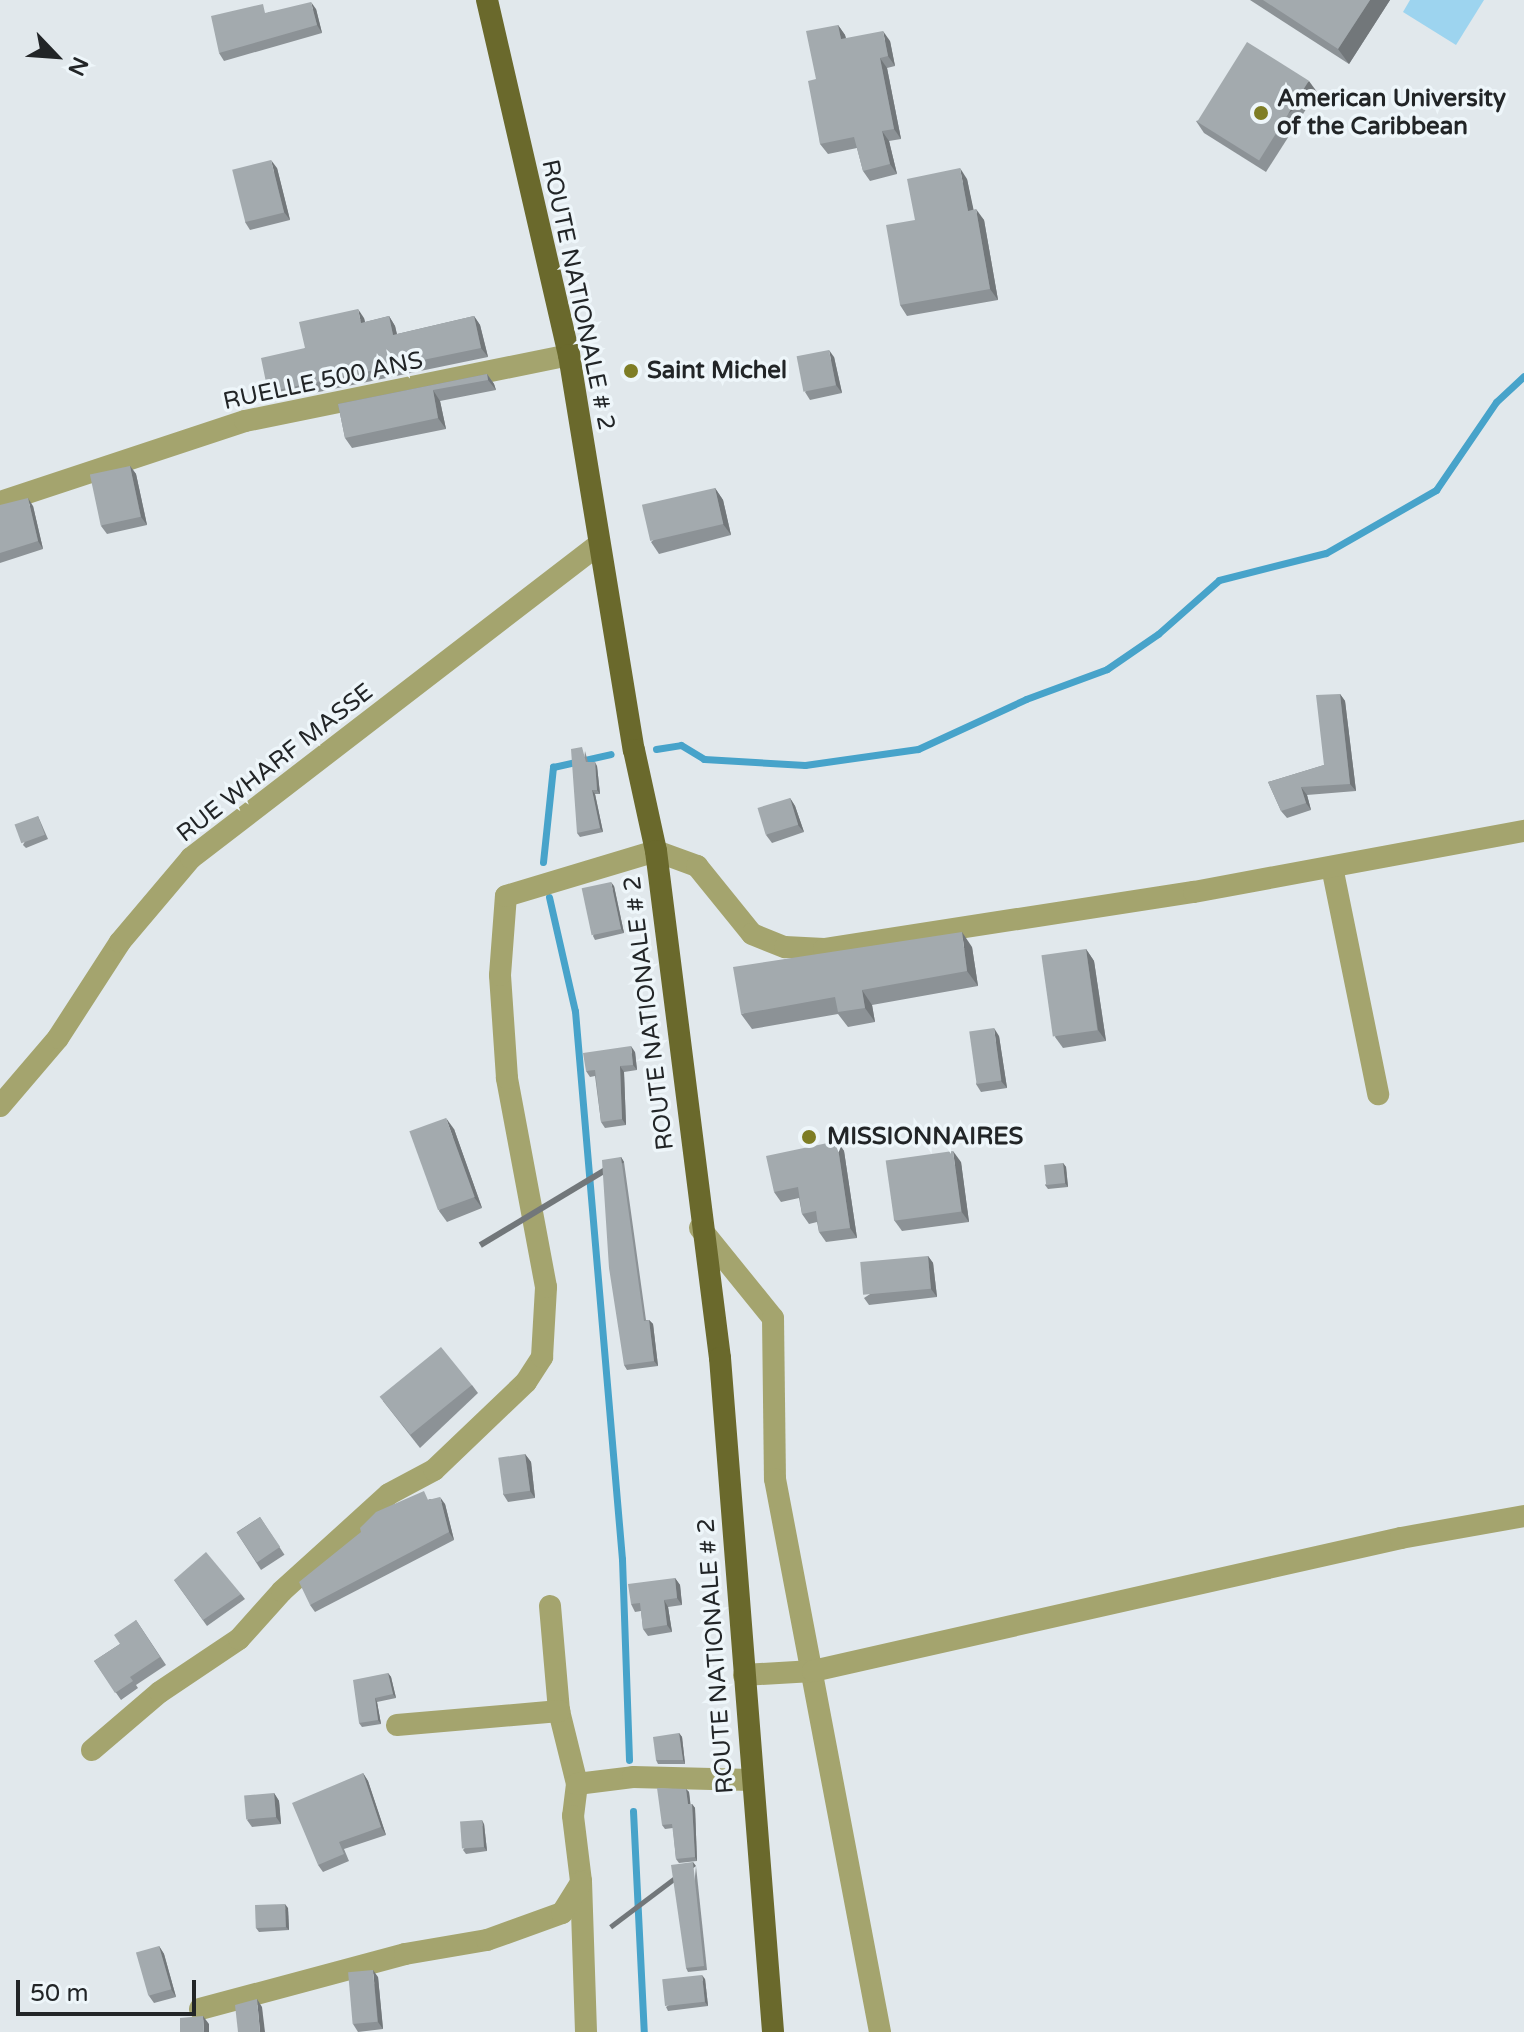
<!DOCTYPE html>
<html>
<head>
<meta charset="utf-8">
<style>
	body { margin:0 }
	#map { position:relative; width:1524px; height:2032px; overflow:hidden; background:#e1e8ec; font-family:"Varela Round",sans-serif }
	div>[style] { position:absolute }
	.green>* { inset:0; background:#9dd4ef }
	.stream>* { height:7px; margin:-3.5px; padding:0 3.5px; transform-origin:3.5px; border-radius:3.5px; background:#47a3ca }
	.minor>* { height:22px; margin:-11px; padding:0 11px; transform-origin:11px; border-radius:11px; background:#a4a46e }
	.primary>* { height:22px; margin:-11px; padding:0 11px; transform-origin:11px; border-radius:11px; background:#6a692c }
	.wall>* { inset:0; background:#8c9296; transform-origin:0 0 }
	.shaded-wall>* { inset:0; background:#72777a; transform-origin:0 0 }
	.building>* { inset:0; background:#a3aaae; transform-origin:0 0 }
	.dots>* { width:22px; height:22px; translate:-50% -50%; box-sizing:border-box; border:4px solid #eef6fa; border-radius:50% }
	span { translate:-50% -50%; white-space:nowrap; text-align:center; line-height:1.15; -webkit-text-stroke:7px #eef6fa; paint-order:stroke }
	.poi-label { font-size:24px; color:#222527; font-weight:700 }
	.left { translate:0 -50%; text-align:left }
	.street-label { font-size:24px; color:#222527 }
	.north { position:absolute; left:16px; top:16px; width:80px; height:80px; -webkit-text-stroke:6px #eef6fa; paint-order:stroke; rotate:115deg; font-size:22px; font-weight:700; line-height:32px; text-align:center; color:#222527 }
	.north::after { content:''; display:block; margin:auto; width:28px; height:36px; background:#222527; clip-path:polygon(50% 0,100% 100%,50% 72%,0 100%) }
	.scale { position:absolute; left:16px; top:1980px; width:180px; height:36px; box-sizing:border-box; border:4px solid #222527; border-top:0; padding-left:10px; font-size:24px; line-height:28px; white-space:nowrap; color:#222527; -webkit-text-stroke:6px #eef6fa; paint-order:stroke }
</style>
</head>
<body>
<div id="map">
	<div class="green">
		<i style="clip-path:polygon(1410px 0,1484px 0,1456px 45px,1403px 12px)"></i>
	</div>
	<div class="stream">
		<i style="left:656px;top:749px;width:25px;rotate:-9deg"></i>
		<i style="left:681px;top:745px;width:27px;rotate:31deg"></i>
		<i style="left:704px;top:759px;width:101px;rotate:3.4deg"></i>
		<i style="left:805px;top:765px;width:114px;rotate:-8.1deg"></i>
		<i style="left:918px;top:749px;width:119px;rotate:-24.8deg"></i>
		<i style="left:1026px;top:699px;width:86px;rotate:-20.3deg"></i>
		<i style="left:1107px;top:669px;width:62px;rotate:-34.5deg"></i>
		<i style="left:1158px;top:634px;width:81px;rotate:-41.5deg"></i>
		<i style="left:1219px;top:580px;width:110px;rotate:-14.2deg"></i>
		<i style="left:1326px;top:553px;width:127px;rotate:-29.8deg"></i>
		<i style="left:1436px;top:490px;width:107px;rotate:-55.7deg"></i>
		<i style="left:1496px;top:402px;width:38px;rotate:-43deg"></i>
		<i style="left:543px;top:862px;width:96px;rotate:-84deg"></i>
		<i style="left:553px;top:767px;width:59px;rotate:-12.6deg"></i>
		<i style="left:549px;top:897px;width:117px;rotate:77.2deg"></i>
		<i style="left:575px;top:1011px;width:550px;rotate:85.1deg"></i>
		<i style="left:622px;top:1559px;width:201px;rotate:88deg"></i>
		<i style="left:633px;top:1811px;width:221px;rotate:87.2deg"></i>
	</div>
	<div class="minor">
		<i style="left:0;top:502px;width:258px;rotate:-18.3deg"></i>
		<i style="left:245px;top:421px;width:331px;rotate:-11.5deg"></i>
		<i style="left:1332px;top:867px;width:232px;rotate:78.5deg"></i>
		<i style="left:0;top:1106px;width:89px;rotate:-49.5deg"></i>
		<i style="left:58px;top:1038px;width:114px;rotate:-57.1deg"></i>
		<i style="left:120px;top:942px;width:110px;rotate:-49.8deg"></i>
		<i style="left:191px;top:858px;width:513px;rotate:-37.56deg"></i>
		<i style="left:700px;top:1228px;width:116px;rotate:51deg"></i>
		<i style="left:773px;top:1318px;width:161px;rotate:89.3deg"></i>
		<i style="left:775px;top:1479px;width:563px;rotate:79.25deg"></i>
		<i style="left:550px;top:1606px;width:105px;rotate:85.1deg"></i>
		<i style="left:559px;top:1711px;width:75px;rotate:76.1deg"></i>
		<i style="left:577px;top:1784px;width:32px;rotate:97deg"></i>
		<i style="left:573px;top:1816px;width:65px;rotate:83deg"></i>
		<i style="left:581px;top:1881px;width:151px;rotate:88.1deg"></i>
		<i style="left:744px;top:1675px;width:69px;rotate:-3.3deg"></i>
		<i style="left:813px;top:1671px;width:603px;rotate:-12.75deg"></i>
		<i style="left:1401px;top:1538px;width:125px;rotate:-10.1deg"></i>
		<i style="left:397px;top:1725px;width:163px;rotate:-4.9deg"></i>
		<i style="left:92px;top:1750px;width:89px;rotate:-40.5deg"></i>
		<i style="left:160px;top:1692px;width:95px;rotate:-33.9deg"></i>
		<i style="left:239px;top:1639px;width:64px;rotate:-48.1deg"></i>
		<i style="left:282px;top:1591px;width:144px;rotate:-42.2deg"></i>
		<i style="left:389px;top:1494px;width:51px;rotate:-28.1deg"></i>
		<i style="left:434px;top:1470px;width:127px;rotate:-43.7deg"></i>
		<i style="left:526px;top:1382px;width:30px;rotate:-57deg"></i>
		<i style="left:542px;top:1357px;width:70px;rotate:-86.7deg"></i>
		<i style="left:546px;top:1287px;width:213px;rotate:-100.6deg"></i>
		<i style="left:507px;top:1078px;width:103px;rotate:-93.9deg"></i>
		<i style="left:500px;top:975px;width:79px;rotate:-85.7deg"></i>
		<i style="left:506px;top:896px;width:157px;rotate:-16.7deg"></i>
		<i style="left:656px;top:851px;width:44px;rotate:20.1deg"></i>
		<i style="left:697px;top:866px;width:87px;rotate:51deg"></i>
		<i style="left:752px;top:934px;width:35px;rotate:22deg"></i>
		<i style="left:785px;top:947px;width:39px;rotate:3deg"></i>
		<i style="left:824px;top:949px;width:374px;rotate:-8.8deg"></i>
		<i style="left:1194px;top:892px;width:336px;rotate:-10.5deg"></i>
		<i style="left:577px;top:1784px;width:56px;rotate:-7.1deg"></i>
		<i style="left:633px;top:1777px;width:118px;rotate:1.5deg"></i>
		<i style="left:200px;top:2009px;width:212px;rotate:-15deg"></i>
		<i style="left:405px;top:1954px;width:83px;rotate:-9.7deg"></i>
		<i style="left:487px;top:1940px;width:80px;rotate:-19.8deg"></i>
		<i style="left:562px;top:1913px;width:36px;rotate:-58deg"></i>
	</div>
	<div class="primary">
		<i style="left:487px;top:0;width:364px;rotate:77deg"></i>
		<i style="left:569px;top:355px;width:400px;rotate:80.7deg"></i>
		<i style="left:634px;top:750px;width:103px;rotate:77.7deg"></i>
		<i style="left:656px;top:851px;width:511px;rotate:82.81deg"></i>
		<i style="left:720px;top:1358px;width:676px;rotate:85.5deg"></i>
	</div>
	<div class="wall">
		<i style="clip-path:polygon(1250px 0,1390px 0,1349px 64px)"></i>
		<i style="clip-path:polygon(316px 9px,322px 33px,224px 61px,219px 53px,269px 12px)"></i>
		<i style="clip-path:polygon(838px 25px,845px 35px,846px 38px,890px 41px,895px 66px,887px 68px,901px 139px,889px 141px,897px 174px,870px 181px,863px 171px,857px 148px,828px 154px,820px 144px,816px 79px)"></i>
		<i style="clip-path:polygon(1317px 92px,1266px 172px,1204px 133px,1196px 121px)"></i>
		<i style="clip-path:polygon(277px 168px,290px 220px,250px 230px,245px 222px)"></i>
		<i style="clip-path:polygon(967px 179px,973px 210px,984px 220px,998px 300px,907px 316px,900px 305px,915px 220px)"></i>
		<i style="clip-path:polygon(389px 316px,395px 326px,397px 334px,474px 316px,480px 325px,488px 357px,275px 401px,268px 392px,305px 348px,364px 318px,365px 322px)"></i>
		<i style="clip-path:polygon(834px 357px,842px 393px,810px 400px,805px 392px)"></i>
		<i style="clip-path:polygon(487px 374px,494px 384px,496px 390px,440px 401px,446px 429px,352px 448px,345px 438px,338px 404px)"></i>
		<i style="clip-path:polygon(130px 466px,136px 474px,147px 525px,107px 534px,101px 526px)"></i>
		<i style="clip-path:polygon(715px 488px,723px 500px,731px 535px,659px 554px,651px 542px)"></i>
		<i style="clip-path:polygon(0 505px,33px 506px,43px 549px,0 563px)"></i>
		<i style="clip-path:polygon(1340px 694px,1345px 701px,1356px 791px,1307px 795px,1311px 810px,1287px 818px,1281px 811px,1268px 782px,1324px 765px)"></i>
		<i style="clip-path:polygon(585px 751px,588px 762px,597px 766px,600px 794px,595px 794px,603px 832px,580px 837px,577px 833px)"></i>
		<i style="clip-path:polygon(790px 798px,795px 806px,804px 832px,772px 843px,766px 835px)"></i>
		<i style="clip-path:polygon(38px 816px,48px 839px,26px 848px,23px 845px)"></i>
		<i style="clip-path:polygon(614px 886px,624px 933px,595px 940px,593px 936px)"></i>
		<i style="clip-path:polygon(972px 947px,978px 986px,872px 1005px,875px 1022px,848px 1027px,838px 1014px,752px 1029px,741px 1014px)"></i>
		<i style="clip-path:polygon(1086px 949px,1094px 961px,1106px 1041px,1063px 1048px,1055px 1037px)"></i>
		<i style="clip-path:polygon(999px 1036px,1007px 1088px,981px 1092px,976px 1084px)"></i>
		<i style="clip-path:polygon(635px 1052px,637px 1070px,624px 1072px,626px 1125px,605px 1128px,601px 1122px,595px 1076px,590px 1077px,586px 1071px)"></i>
		<i style="clip-path:polygon(454px 1129px,482px 1208px,447px 1222px,439px 1211px)"></i>
		<i style="clip-path:polygon(837px 1141px,844px 1151px,857px 1238px,826px 1242px,819px 1232px,817px 1222px,809px 1224px,802px 1214px,799px 1198px,781px 1202px,774px 1192px)"></i>
		<i style="clip-path:polygon(621px 1157px,624px 1162px,646px 1320px,649px 1320px,653px 1324px,658px 1366px,627px 1370px,624px 1365px)"></i>
		<i style="clip-path:polygon(961px 1162px,969px 1222px,902px 1231px,894px 1220px)"></i>
		<i style="clip-path:polygon(1063px 1163px,1066px 1167px,1068px 1187px,1048px 1189px,1045px 1185px)"></i>
		<i style="clip-path:polygon(928px 1256px,933px 1263px,937px 1297px,869px 1305px,864px 1298px)"></i>
		<i style="clip-path:polygon(472px 1385px,478px 1393px,420px 1448px,383px 1401px)"></i>
		<i style="clip-path:polygon(525px 1454px,531px 1462px,535px 1498px,508px 1502px,503px 1494px)"></i>
		<i style="clip-path:polygon(430px 1499px,445px 1504px,454px 1540px,315px 1612px,310px 1605px,361px 1532px)"></i>
		<i style="left:260px;top:1517px;width:45px;height:28px;rotate:57deg"></i>
		<i style="clip-path:polygon(675px 1578px,680px 1585px,682px 1605px,668px 1607px,672px 1632px,648px 1636px,643px 1629px,641px 1611px,635px 1612px,631px 1604px)"></i>
		<i style="clip-path:polygon(174px 1580px,241px 1594px,245px 1599px,207px 1626px)"></i>
		<i style="clip-path:polygon(136px 1620px,166px 1665px,136px 1685px,138px 1688px,121px 1700px,94px 1661px,120px 1644px)"></i>
		<i style="clip-path:polygon(388px 1673px,391px 1677px,396px 1698px,377px 1702px,381px 1724px,362px 1727px,359px 1723px)"></i>
		<i style="clip-path:polygon(679px 1733px,682px 1737px,685px 1764px,658px 1764px,656px 1760px)"></i>
		<i style="clip-path:polygon(363px 1773px,368px 1781px,386px 1835px,344px 1849px,349px 1861px,323px 1872px,318px 1865px)"></i>
		<i style="clip-path:polygon(686px 1789px,689px 1792px,690px 1804px,692px 1804px,695px 1808px,697px 1861px,679px 1863px,676px 1859px,673px 1828px,665px 1829px,662px 1825px)"></i>
		<i style="clip-path:polygon(274px 1793px,279px 1801px,281px 1824px,252px 1827px,247px 1820px)"></i>
		<i style="clip-path:polygon(484px 1824px,487px 1851px,466px 1854px,463px 1850px)"></i>
		<i style="clip-path:polygon(696px 1866px,707px 1970px,688px 1972px,686px 1968px)"></i>
		<i style="clip-path:polygon(288px 1908px,289px 1930px,259px 1932px,256px 1928px)"></i>
		<i style="clip-path:polygon(159px 1946px,164px 1954px,176px 1997px,154px 2003px,149px 1996px)"></i>
		<i style="clip-path:polygon(378px 1977px,383px 2029px,358px 2032px,353px 2024px)"></i>
		<i style="clip-path:polygon(705px 1979px,708px 2006px,668px 2011px,666px 2007px)"></i>
	</div>
	<div class="shaded-wall">
		<i style="clip-path:polygon(1370px 0,1390px 0,1349px 64px,1338px 49px)"></i>
		<i style="clip-path:polygon(311px 2px,316px 9px,322px 33px,317px 25px)"></i>
		<i style="clip-path:polygon(838px 25px,845px 35px,848px 49px,841px 39px)"></i>
		<i style="clip-path:polygon(883px 31px,890px 41px,895px 66px,888px 56px)"></i>
		<i style="clip-path:polygon(880px 58px,887px 68px,901px 139px,894px 129px)"></i>
		<i style="left:1309px;top:81px;width:14px;height:95px;rotate:54deg"></i>
		<i style="clip-path:polygon(882px 131px,889px 141px,897px 174px,890px 164px)"></i>
		<i style="clip-path:polygon(271px 160px,277px 168px,290px 220px,284px 212px)"></i>
		<i style="clip-path:polygon(960px 168px,967px 179px,976px 221px,968px 211px)"></i>
		<i style="clip-path:polygon(976px 209px,984px 220px,998px 300px,990px 289px)"></i>
		<i style="clip-path:polygon(358px 309px,364px 318px,367px 332px,361px 323px)"></i>
		<i style="clip-path:polygon(389px 316px,395px 326px,399px 344px,393px 335px)"></i>
		<i style="clip-path:polygon(474px 316px,480px 325px,488px 357px,481px 348px)"></i>
		<i style="clip-path:polygon(829px 350px,834px 357px,842px 393px,836px 385px)"></i>
		<i style="clip-path:polygon(487px 374px,494px 384px,496px 390px,488px 380px)"></i>
		<i style="clip-path:polygon(433px 390px,440px 401px,446px 429px,438px 418px)"></i>
		<i style="clip-path:polygon(130px 466px,136px 474px,147px 525px,141px 517px)"></i>
		<i style="clip-path:polygon(715px 488px,723px 500px,731px 535px,723px 524px)"></i>
		<i style="clip-path:polygon(28px 498px,33px 506px,43px 549px,38px 541px)"></i>
		<i style="clip-path:polygon(1340px 694px,1345px 701px,1356px 791px,1350px 784px)"></i>
		<i style="clip-path:polygon(595px 762px,597px 766px,600px 794px,597px 790px)"></i>
		<i style="clip-path:polygon(1301px 787px,1307px 795px,1311px 810px,1306px 803px)"></i>
		<i style="clip-path:polygon(592px 790px,595px 794px,603px 832px,600px 828px)"></i>
		<i style="clip-path:polygon(790px 798px,795px 806px,804px 832px,798px 825px)"></i>
		<i style="clip-path:polygon(611px 882px,614px 886px,624px 933px,621px 929px)"></i>
		<i style="clip-path:polygon(962px 932px,972px 947px,978px 986px,967px 971px)"></i>
		<i style="clip-path:polygon(1086px 949px,1094px 961px,1106px 1041px,1098px 1030px)"></i>
		<i style="clip-path:polygon(862px 990px,872px 1005px,875px 1022px,865px 1008px)"></i>
		<i style="clip-path:polygon(994px 1028px,999px 1036px,1007px 1088px,1001px 1081px)"></i>
		<i style="clip-path:polygon(631px 1046px,635px 1052px,637px 1070px,633px 1065px)"></i>
		<i style="clip-path:polygon(620px 1066px,624px 1072px,626px 1125px,622px 1119px)"></i>
		<i style="clip-path:polygon(446px 1118px,454px 1129px,482px 1208px,474px 1197px)"></i>
		<i style="clip-path:polygon(837px 1141px,844px 1151px,857px 1238px,850px 1228px)"></i>
		<i style="clip-path:polygon(953px 1151px,961px 1162px,969px 1222px,961px 1211px)"></i>
		<i style="left:621px;top:1157px;width:6px;height:166px;rotate:59deg"></i>
		<i style="clip-path:polygon(1063px 1163px,1066px 1167px,1068px 1187px,1065px 1183px)"></i>
		<i style="clip-path:polygon(928px 1256px,933px 1263px,937px 1297px,931px 1289px)"></i>
		<i style="clip-path:polygon(649px 1320px,653px 1324px,658px 1366px,654px 1361px)"></i>
		<i style="clip-path:polygon(525px 1454px,531px 1462px,535px 1498px,530px 1491px)"></i>
		<i style="clip-path:polygon(440px 1497px,445px 1504px,454px 1540px,449px 1532px)"></i>
		<i style="clip-path:polygon(675px 1578px,680px 1585px,682px 1605px,677px 1598px)"></i>
		<i style="clip-path:polygon(664px 1600px,668px 1607px,672px 1632px,667px 1625px)"></i>
		<i style="clip-path:polygon(388px 1673px,391px 1677px,396px 1698px,393px 1694px)"></i>
		<i style="clip-path:polygon(375px 1698px,377px 1702px,381px 1724px,378px 1720px)"></i>
		<i style="clip-path:polygon(679px 1733px,682px 1737px,685px 1764px,683px 1760px)"></i>
		<i style="clip-path:polygon(363px 1773px,368px 1781px,386px 1835px,381px 1827px)"></i>
		<i style="clip-path:polygon(686px 1789px,689px 1792px,691px 1808px,688px 1804px)"></i>
		<i style="clip-path:polygon(274px 1793px,279px 1801px,281px 1824px,276px 1817px)"></i>
		<i style="clip-path:polygon(692px 1804px,695px 1808px,697px 1861px,695px 1857px)"></i>
		<i style="clip-path:polygon(482px 1820px,484px 1824px,487px 1851px,484px 1847px)"></i>
		<i style="left:693px;top:1862px;width:5px;height:105px;rotate:53deg"></i>
		<i style="clip-path:polygon(285px 1904px,288px 1908px,289px 1930px,286px 1927px)"></i>
		<i style="clip-path:polygon(159px 1946px,164px 1954px,176px 1997px,171px 1989px)"></i>
		<i style="clip-path:polygon(373px 1970px,378px 1977px,383px 2029px,378px 2022px)"></i>
		<i style="clip-path:polygon(702px 1975px,705px 1979px,708px 2006px,705px 2002px)"></i>
		<i style="clip-path:polygon(257px 1999px,262px 2007px,265px 2032px,260px 2032px)"></i>
		<i style="clip-path:polygon(203px 2016px,209px 2024px,209px 2032px,204px 2032px)"></i>
	</div>
	<div class="building">
		<i style="clip-path:polygon(1263px 0,1370px 0,1338px 49px)"></i>
		<i style="clip-path:polygon(311px 2px,317px 25px,219px 53px,211px 16px,263px 4px,265px 13px)"></i>
		<i style="clip-path:polygon(838px 25px,841px 39px,883px 31px,888px 56px,880px 58px,894px 129px,882px 131px,890px 164px,863px 171px,854px 137px,820px 144px,808px 81px,816px 79px,806px 31px)"></i>
		<i style="left:1247px;top:42px;width:73px;height:94px;rotate:32deg"></i>
		<i style="left:271px;top:160px;width:54px;height:40px;rotate:76deg"></i>
		<i style="clip-path:polygon(960px 168px,968px 211px,976px 209px,990px 289px,900px 305px,886px 225px,915px 220px,907px 179px)"></i>
		<i style="clip-path:polygon(358px 309px,361px 323px,389px 316px,393px 335px,474px 316px,481px 348px,268px 392px,261px 358px,305px 348px,299px 322px)"></i>
		<i style="left:829px;top:350px;width:36px;height:33px;rotate:79deg"></i>
		<i style="clip-path:polygon(487px 374px,488px 380px,433px 390px,438px 418px,345px 438px,338px 404px)"></i>
		<i style="left:130px;top:466px;width:52px;height:41px;rotate:78deg"></i>
		<i style="left:715px;top:488px;width:37px;height:75px;rotate:77deg"></i>
		<i style="clip-path:polygon(28px 498px,38px 541px,0 553px,0 505px)"></i>
		<i style="clip-path:polygon(1340px 694px,1350px 784px,1301px 787px,1306px 803px,1281px 811px,1268px 782px,1324px 765px,1316px 695px)"></i>
		<i style="clip-path:polygon(582px 747px,586px 762px,595px 762px,597px 790px,592px 790px,600px 828px,577px 833px,571px 749px)"></i>
		<i style="left:790px;top:798px;width:28px;height:34px;rotate:73deg"></i>
		<i style="left:38px;top:816px;width:20px;height:25px;rotate:70deg"></i>
		<i style="left:611px;top:882px;width:48px;height:30px;rotate:78deg"></i>
		<i style="clip-path:polygon(962px 932px,967px 971px,862px 990px,865px 1008px,838px 1012px,835px 997px,741px 1014px,733px 967px)"></i>
		<i style="left:1086px;top:949px;width:82px;height:45px;rotate:82deg"></i>
		<i style="left:994px;top:1028px;width:53px;height:25px;rotate:82deg"></i>
		<i style="clip-path:polygon(631px 1046px,633px 1065px,620px 1066px,622px 1119px,601px 1122px,595px 1070px,586px 1071px,583px 1053px)"></i>
		<i style="left:446px;top:1118px;width:84px;height:39px;rotate:70deg"></i>
		<i style="clip-path:polygon(837px 1141px,850px 1228px,819px 1232px,816px 1211px,802px 1214px,798px 1187px,774px 1192px,766px 1156px)"></i>
		<i style="left:953px;top:1151px;width:61px;height:68px;rotate:82deg"></i>
		<i style="clip-path:polygon(621px 1157px,644px 1321px,649px 1320px,654px 1361px,624px 1365px,609px 1268px,602px 1160px)"></i>
		<i style="left:1063px;top:1163px;width:20px;height:19px;rotate:84deg"></i>
		<i style="left:928px;top:1256px;width:33px;height:68px;rotate:85deg"></i>
		<i style="left:441px;top:1347px;width:49px;height:79px;rotate:51deg"></i>
		<i style="left:525px;top:1454px;width:37px;height:27px;rotate:82deg"></i>
		<i style="clip-path:polygon(424px 1491px,428px 1500px,440px 1497px,449px 1532px,310px 1605px,299px 1582px,361px 1532px,360px 1528px,376px 1512px)"></i>
		<i style="left:260px;top:1517px;width:36px;height:28px;rotate:56deg"></i>
		<i style="clip-path:polygon(206px 1552px,241px 1594px,203px 1620px,174px 1580px)"></i>
		<i style="clip-path:polygon(675px 1578px,677px 1598px,664px 1600px,667px 1625px,643px 1629px,640px 1603px,631px 1604px,628px 1584px)"></i>
		<i style="clip-path:polygon(136px 1620px,160px 1657px,130px 1677px,133px 1681px,115px 1693px,94px 1661px,120px 1644px,114px 1635px)"></i>
		<i style="clip-path:polygon(388px 1673px,393px 1694px,375px 1698px,378px 1720px,359px 1723px,353px 1680px)"></i>
		<i style="clip-path:polygon(679px 1733px,683px 1760px,656px 1760px,653px 1737px)"></i>
		<i style="clip-path:polygon(363px 1773px,381px 1827px,339px 1842px,344px 1854px,318px 1865px,292px 1803px)"></i>
		<i style="clip-path:polygon(657px 1788px,686px 1789px,688px 1804px,692px 1804px,695px 1857px,676px 1859px,672px 1824px,662px 1825px)"></i>
		<i style="left:274px;top:1793px;width:24px;height:30px;rotate:85deg"></i>
		<i style="left:482px;top:1820px;width:27px;height:22px;rotate:86deg"></i>
		<i style="clip-path:polygon(693px 1862px,704px 1966px,686px 1968px,671px 1865px)"></i>
		<i style="left:285px;top:1904px;width:23px;height:30px;rotate:88deg"></i>
		<i style="left:159px;top:1946px;width:45px;height:24px;rotate:74deg"></i>
		<i style="left:373px;top:1970px;width:52px;height:25px;rotate:85deg"></i>
		<i style="left:702px;top:1975px;width:27px;height:40px;rotate:84deg"></i>
		<i style="clip-path:polygon(257px 1999px,260px 2032px,238px 2032px,235px 2005px)"></i>
		<i style="clip-path:polygon(203px 2016px,204px 2032px,180px 2032px,180px 2018px)"></i>
	</div>
	<div class="dots">
		<i style="left:1261px;top:113px;background:#7e7d25"></i>
		<i style="left:631px;top:371px;background:#7e7d25"></i>
		<i style="left:809px;top:1137px;background:#7e7d25"></i>
	</div>
	<div class="poi-label">
		<span class="left" style="left:1277px;top:113px">American University<br>of the Caribbean</span>
		<span class="left" style="left:647px;top:371px">Saint Michel</span>
		<span class="left" style="left:827px;top:1137px">MISSIONNAIRES</span>
	</div>
	<div class="street-label">
		<span style="left:578px;top:295px;rotate:78deg">ROUTE NATIONALE # 2</span>
		<span style="left:323px;top:381px;rotate:-12deg">RUELLE 500 ANS</span>
		<span style="left:275px;top:763px;rotate:-38deg">RUE WHARF MASSE</span>
		<span style="left:649px;top:1013px;rotate:-97deg">ROUTE NATIONALE # 2</span>
		<span style="left:716px;top:1656px;rotate:-94deg">ROUTE NATIONALE # 2</span>
	</div>
	<div class="north">N</div>
	<div class="scale">50 m</div>
</div>
</body>
</html>
